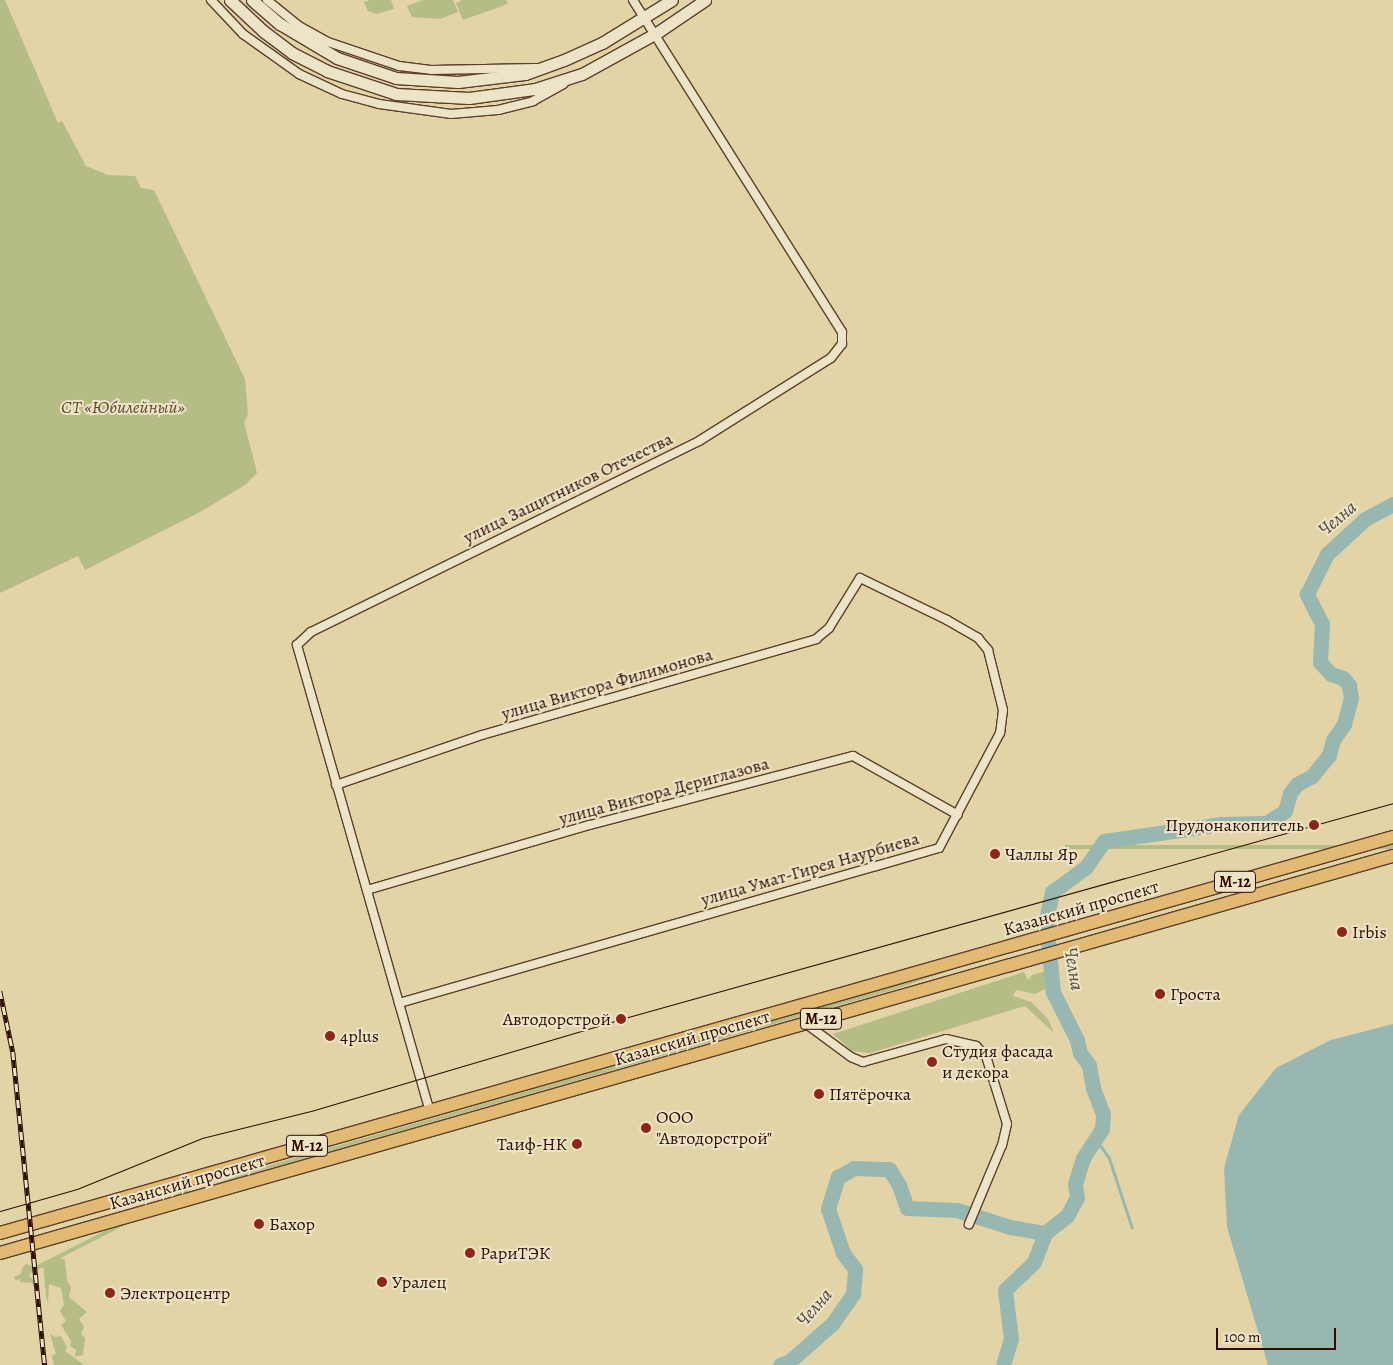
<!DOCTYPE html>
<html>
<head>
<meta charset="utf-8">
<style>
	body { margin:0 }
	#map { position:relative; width:1393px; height:1365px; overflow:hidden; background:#e3d4a7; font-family:Alegreya,serif }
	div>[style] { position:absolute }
	.green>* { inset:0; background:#b5bc86; transform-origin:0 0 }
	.water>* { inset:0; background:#97b7b0 }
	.stream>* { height:2.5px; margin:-1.25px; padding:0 1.25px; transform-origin:1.25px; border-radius:1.25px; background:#97b7b0 }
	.river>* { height:15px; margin:-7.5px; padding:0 7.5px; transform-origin:7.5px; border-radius:7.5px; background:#97b7b0 }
	.roads { filter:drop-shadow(1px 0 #5b3f2b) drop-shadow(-1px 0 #5b3f2b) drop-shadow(0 1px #5b3f2b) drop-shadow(0 -1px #5b3f2b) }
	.minor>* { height:8px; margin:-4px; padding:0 4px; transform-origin:4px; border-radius:4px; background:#ede3c6 }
	.secondary>* { height:11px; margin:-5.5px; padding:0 5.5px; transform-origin:5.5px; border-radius:5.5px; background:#ede3c6 }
	.primary>* { height:12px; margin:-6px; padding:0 6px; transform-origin:6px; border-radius:6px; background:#e2ba74 }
	.tram>* { height:1px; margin:-0.5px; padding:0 0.5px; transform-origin:0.5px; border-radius:0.5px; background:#2e0d02 }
	.rail>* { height:4.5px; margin-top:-2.25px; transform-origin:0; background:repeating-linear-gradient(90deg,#ede3c6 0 8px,#2e0d02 0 16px); box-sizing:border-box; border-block:1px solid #2e0d02 }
	.dots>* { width:14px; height:14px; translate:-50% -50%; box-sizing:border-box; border:2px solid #ede3c6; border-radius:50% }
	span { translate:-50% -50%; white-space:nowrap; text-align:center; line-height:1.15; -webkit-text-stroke:4px #ede3c6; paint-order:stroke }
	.shield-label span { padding:1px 4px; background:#ede3c6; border:1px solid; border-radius:4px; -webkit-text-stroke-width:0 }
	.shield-label { font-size:16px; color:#2e0d02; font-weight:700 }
	.park-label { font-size:18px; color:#5d4a30; font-style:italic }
	.street-label { font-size:18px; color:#2e0d02 }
	.poi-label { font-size:18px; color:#2e0d02 }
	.right { translate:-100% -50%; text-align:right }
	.left { translate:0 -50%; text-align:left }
	.water-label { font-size:19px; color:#53483f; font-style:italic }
	.scale { position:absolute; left:1216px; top:1328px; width:120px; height:22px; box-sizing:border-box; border:2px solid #2e0d02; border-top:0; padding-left:6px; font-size:15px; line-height:18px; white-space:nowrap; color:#2e0d02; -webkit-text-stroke:4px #ede3c6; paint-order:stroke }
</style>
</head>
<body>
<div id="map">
	<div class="green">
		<i style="clip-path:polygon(0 0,5px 0,58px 123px,62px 121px,86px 166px,108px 175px,135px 176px,141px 188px,154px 190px,245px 379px,248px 415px,244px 422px,257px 473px,245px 485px,202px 511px,85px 570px,78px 556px,0 593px)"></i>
		<i style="clip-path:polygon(370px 0,391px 0,394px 9px,377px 14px,368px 11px,364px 2px)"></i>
		<i style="clip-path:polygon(423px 0,453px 0,458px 12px,440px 19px,412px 17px,407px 6px)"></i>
		<i style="clip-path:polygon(463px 0,506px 0,508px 4px,463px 20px,456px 3px)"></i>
		<i style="left:1393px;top:845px;width:4px;height:328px;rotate:90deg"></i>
		<i style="clip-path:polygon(969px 964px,896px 989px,212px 1185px,263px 1167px)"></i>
		<i style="clip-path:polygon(1047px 971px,1049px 987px,1035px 994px,1016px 990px,1013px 996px,1031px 1002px,1048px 1019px,1054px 1033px,1025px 1006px,870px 1053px,852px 1051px,833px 1034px,1024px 972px,1028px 980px,1032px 975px)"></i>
		<i style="left:187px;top:1189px;width:4px;height:194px;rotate:63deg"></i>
		<i style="clip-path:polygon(58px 1256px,65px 1260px,67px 1281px,71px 1287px,69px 1297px,87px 1312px,79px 1319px,84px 1326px,81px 1334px,85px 1338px,83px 1355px,75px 1357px,76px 1350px,70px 1346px,71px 1341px,61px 1325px,66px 1321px,60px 1311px,64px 1305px,61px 1288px,49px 1284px,48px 1303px,46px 1297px,43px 1262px)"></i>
		<i style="clip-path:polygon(26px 1264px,32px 1266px,33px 1270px,29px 1276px,37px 1282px,38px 1295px,32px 1283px,20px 1282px,22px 1268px)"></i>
		<i style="clip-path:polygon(50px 1334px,55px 1337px,61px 1336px,67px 1347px,65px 1351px,84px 1365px,54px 1365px,52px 1355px,56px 1354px)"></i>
	</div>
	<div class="water">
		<i style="clip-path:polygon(1393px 1024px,1393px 1365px,1268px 1365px,1227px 1227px,1224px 1168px,1239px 1115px,1276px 1068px,1331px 1040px)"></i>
	</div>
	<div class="stream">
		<i style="left:1095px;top:1138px;width:24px;rotate:54deg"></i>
		<i style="left:1109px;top:1157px;width:74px;rotate:71.8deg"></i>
	</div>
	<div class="river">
		<i style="left:780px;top:1365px;width:11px;rotate:-22deg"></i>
		<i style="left:790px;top:1361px;width:56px;rotate:-41.4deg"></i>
		<i style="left:832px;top:1324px;width:37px;rotate:-55deg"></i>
		<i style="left:853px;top:1294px;width:25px;rotate:-85deg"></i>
		<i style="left:855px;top:1269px;width:20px;rotate:-127deg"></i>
		<i style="left:843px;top:1253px;width:46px;rotate:-108.8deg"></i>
		<i style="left:828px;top:1209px;width:34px;rotate:-73deg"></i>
		<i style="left:838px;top:1177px;width:18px;rotate:-29deg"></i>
		<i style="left:854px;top:1168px;width:35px;rotate:2deg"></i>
		<i style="left:889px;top:1169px;width:19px;rotate:58deg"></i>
		<i style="left:899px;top:1185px;width:24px;rotate:71deg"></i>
		<i style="left:907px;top:1208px;width:50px;rotate:2.3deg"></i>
		<i style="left:957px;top:1210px;width:56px;rotate:17.8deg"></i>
		<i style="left:1010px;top:1227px;width:36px;rotate:10deg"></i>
		<i style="left:1045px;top:1233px;width:28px;rotate:-38deg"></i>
		<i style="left:1067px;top:1216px;width:21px;rotate:-62deg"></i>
		<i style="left:1077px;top:1197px;width:13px;rotate:-99deg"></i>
		<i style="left:1075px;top:1184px;width:27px;rotate:-73deg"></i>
		<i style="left:1083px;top:1158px;width:35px;rotate:-57deg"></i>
		<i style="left:1102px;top:1129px;width:15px;rotate:-86deg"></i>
		<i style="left:1103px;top:1114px;width:28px;rotate:-111deg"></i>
		<i style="left:1093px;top:1088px;width:23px;rotate:-100deg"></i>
		<i style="left:1089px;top:1065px;width:15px;rotate:-127deg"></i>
		<i style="left:1080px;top:1053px;width:13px;rotate:-103deg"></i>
		<i style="left:1077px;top:1040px;width:54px;rotate:-116.6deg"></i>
		<i style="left:1053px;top:992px;width:72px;rotate:-95.6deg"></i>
		<i style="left:1046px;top:920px;width:29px;rotate:-78deg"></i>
		<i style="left:1052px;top:892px;width:42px;rotate:-36.3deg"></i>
		<i style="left:1086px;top:867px;width:32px;rotate:-55deg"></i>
		<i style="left:1104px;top:841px;width:119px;rotate:-8.2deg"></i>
		<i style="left:1222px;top:824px;width:44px;rotate:-1.3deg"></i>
		<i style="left:1266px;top:823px;width:22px;rotate:-32deg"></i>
		<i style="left:1285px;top:811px;width:19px;rotate:-74deg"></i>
		<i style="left:1290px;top:793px;width:11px;rotate:-52deg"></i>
		<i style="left:1297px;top:784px;width:17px;rotate:-28deg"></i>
		<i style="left:1312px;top:776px;width:27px;rotate:-51deg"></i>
		<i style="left:1329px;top:755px;width:16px;rotate:-75deg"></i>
		<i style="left:1333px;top:740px;width:19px;rotate:-55deg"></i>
		<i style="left:1344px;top:724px;width:27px;rotate:-75deg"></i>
		<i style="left:1351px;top:698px;width:13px;rotate:-99deg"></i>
		<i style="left:1349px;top:685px;width:9px;rotate:-131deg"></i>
		<i style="left:1343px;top:678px;width:13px;rotate:-162deg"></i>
		<i style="left:1331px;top:674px;width:16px;rotate:-133deg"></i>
		<i style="left:1320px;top:662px;width:38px;rotate:-87deg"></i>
		<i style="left:1322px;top:624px;width:34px;rotate:-117deg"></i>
		<i style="left:1307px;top:594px;width:45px;rotate:-63.4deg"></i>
		<i style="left:1327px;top:554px;width:52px;rotate:-42.6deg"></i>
		<i style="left:1365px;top:519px;width:32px;rotate:-28deg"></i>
		<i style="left:1003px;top:1365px;width:27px;rotate:-73deg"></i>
		<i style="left:1011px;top:1339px;width:49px;rotate:-97deg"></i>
		<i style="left:1005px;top:1290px;width:40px;rotate:-44deg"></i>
		<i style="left:1034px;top:1262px;width:31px;rotate:-69deg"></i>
	</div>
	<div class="roads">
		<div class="minor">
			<i style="left:211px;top:0;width:47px;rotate:46.7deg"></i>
			<i style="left:243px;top:34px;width:69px;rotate:35.5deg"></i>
			<i style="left:299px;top:74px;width:47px;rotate:24.9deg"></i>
			<i style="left:342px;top:94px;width:38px;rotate:15deg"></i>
			<i style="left:379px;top:104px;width:73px;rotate:7.9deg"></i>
			<i style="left:451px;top:114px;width:47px;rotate:-4.9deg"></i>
			<i style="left:498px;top:110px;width:36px;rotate:-14deg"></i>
			<i style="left:533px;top:101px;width:35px;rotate:-29deg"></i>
			<i style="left:267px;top:0;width:41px;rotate:39.1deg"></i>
			<i style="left:299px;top:26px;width:33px;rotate:29deg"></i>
			<i style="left:328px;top:42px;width:75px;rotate:18.7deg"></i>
			<i style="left:399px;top:66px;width:32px;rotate:7deg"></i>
			<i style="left:431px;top:70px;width:105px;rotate:-1.1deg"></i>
			<i style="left:336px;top:785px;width:154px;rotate:-18.9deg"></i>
			<i style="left:482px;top:735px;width:348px;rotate:-16deg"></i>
			<i style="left:816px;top:639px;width:17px;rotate:-40deg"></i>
			<i style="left:829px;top:628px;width:59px;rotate:-58.2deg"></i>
			<i style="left:860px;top:578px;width:97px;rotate:25.8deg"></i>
			<i style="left:947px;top:620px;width:36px;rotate:30deg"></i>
			<i style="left:978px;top:638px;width:16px;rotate:50deg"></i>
			<i style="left:988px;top:650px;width:62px;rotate:76deg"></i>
			<i style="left:1003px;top:710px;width:23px;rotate:97deg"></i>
			<i style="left:1000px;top:733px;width:130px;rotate:117.9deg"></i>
			<i style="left:939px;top:848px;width:562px;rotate:163.98deg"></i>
			<i style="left:367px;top:890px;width:232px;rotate:-16.3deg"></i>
			<i style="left:590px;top:825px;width:272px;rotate:-14.7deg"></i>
			<i style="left:853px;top:756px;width:120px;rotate:29.3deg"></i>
			<i style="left:805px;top:1023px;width:57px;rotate:36.5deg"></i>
			<i style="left:851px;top:1057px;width:13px;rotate:23deg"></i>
			<i style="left:863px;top:1062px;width:86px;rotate:-15.5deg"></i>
			<i style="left:946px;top:1039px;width:31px;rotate:13deg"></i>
			<i style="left:976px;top:1046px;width:14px;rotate:45deg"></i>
			<i style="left:986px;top:1056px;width:71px;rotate:72.8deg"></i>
			<i style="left:1007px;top:1124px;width:22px;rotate:103deg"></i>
			<i style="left:1002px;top:1145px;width:86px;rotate:112.7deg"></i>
			<i style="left:430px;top:1112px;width:486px;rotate:-105.9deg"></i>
			<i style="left:297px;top:645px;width:19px;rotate:-43deg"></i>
			<i style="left:311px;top:632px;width:432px;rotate:-26.2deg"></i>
			<i style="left:699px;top:441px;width:156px;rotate:-32.2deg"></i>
			<i style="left:831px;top:358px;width:18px;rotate:-52deg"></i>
			<i style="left:842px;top:344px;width:12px;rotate:-90deg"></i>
			<i style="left:842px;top:332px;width:392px;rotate:-122.2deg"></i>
		</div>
		<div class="secondary">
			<i style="left:230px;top:0;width:45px;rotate:43.2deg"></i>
			<i style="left:263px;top:31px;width:36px;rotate:37deg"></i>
			<i style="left:292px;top:53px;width:39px;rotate:27deg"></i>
			<i style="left:327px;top:71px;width:73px;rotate:18.4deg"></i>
			<i style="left:396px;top:94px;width:73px;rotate:3.1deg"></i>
			<i style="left:469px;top:98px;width:67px;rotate:-7.8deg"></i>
			<i style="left:535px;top:89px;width:49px;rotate:-17.7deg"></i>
			<i style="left:582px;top:74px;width:87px;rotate:-28.9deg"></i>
			<i style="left:658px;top:32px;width:57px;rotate:-34.2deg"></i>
			<i style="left:252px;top:0;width:37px;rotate:41deg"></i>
			<i style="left:280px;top:24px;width:66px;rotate:30.8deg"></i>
			<i style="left:337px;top:58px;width:62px;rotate:18.7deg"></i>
			<i style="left:396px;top:78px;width:62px;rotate:3.7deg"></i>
			<i style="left:458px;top:82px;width:67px;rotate:-6.8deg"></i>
			<i style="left:525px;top:74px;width:41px;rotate:-19.7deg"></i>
			<i style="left:564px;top:60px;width:42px;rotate:-24.1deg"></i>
			<i style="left:602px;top:43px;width:82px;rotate:-31.6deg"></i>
		</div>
		<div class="primary">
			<i style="left:0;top:1233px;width:1448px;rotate:-15.87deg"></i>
			<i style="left:0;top:1253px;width:1448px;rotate:-15.91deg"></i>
		</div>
	</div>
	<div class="tram">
		<i style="left:0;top:1211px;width:80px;rotate:-15.9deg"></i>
		<i style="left:77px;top:1189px;width:135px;rotate:-22.2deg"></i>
		<i style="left:202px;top:1138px;width:112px;rotate:-13.9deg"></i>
		<i style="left:311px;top:1111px;width:323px;rotate:-16.5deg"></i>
		<i style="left:621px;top:1019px;width:802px;rotate:-15.63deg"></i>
	</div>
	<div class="rail">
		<i style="left:0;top:991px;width:62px;rotate:78deg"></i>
		<i style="left:13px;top:1052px;width:315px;rotate:84.2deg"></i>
	</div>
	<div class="dots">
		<i style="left:1314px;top:825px;background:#8f2418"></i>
		<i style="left:995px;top:854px;background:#8f2418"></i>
		<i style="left:1342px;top:932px;background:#8f2418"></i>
		<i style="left:1160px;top:994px;background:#8f2418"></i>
		<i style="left:621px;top:1019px;background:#8f2418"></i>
		<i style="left:330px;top:1036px;background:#8f2418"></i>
		<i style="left:932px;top:1062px;background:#8f2418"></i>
		<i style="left:819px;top:1094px;background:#8f2418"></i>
		<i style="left:646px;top:1128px;background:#8f2418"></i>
		<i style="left:577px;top:1144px;background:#8f2418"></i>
		<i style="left:259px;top:1224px;background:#8f2418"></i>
		<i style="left:470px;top:1253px;background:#8f2418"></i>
		<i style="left:382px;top:1282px;background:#8f2418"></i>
		<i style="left:110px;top:1293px;background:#8f2418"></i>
	</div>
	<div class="shield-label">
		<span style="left:1235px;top:882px">М-12</span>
		<span style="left:821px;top:1019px">М-12</span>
		<span style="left:307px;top:1146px">М-12</span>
	</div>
	<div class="park-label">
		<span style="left:123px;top:407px">СТ «Юбилейный»</span>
	</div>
	<div class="street-label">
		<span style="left:568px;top:488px;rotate:-26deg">улица Защитников Отечества</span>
		<span style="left:607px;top:684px;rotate:-16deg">улица Виктора Филимонова</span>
		<span style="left:664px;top:791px;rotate:-15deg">улица Виктора Дериглазова</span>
		<span style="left:810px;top:869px;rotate:-16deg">улица Умат-Гирея Наурбиева</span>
		<span style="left:1081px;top:908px;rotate:-16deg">Казанский проспект</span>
		<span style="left:692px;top:1038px;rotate:-16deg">Казанский проспект</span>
		<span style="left:187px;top:1182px;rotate:-16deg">Казанский проспект</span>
	</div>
	<div class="poi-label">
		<span class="right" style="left:1304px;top:825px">Прудонакопитель</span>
		<span class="left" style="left:1005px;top:854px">Чаллы Яр</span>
		<span class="left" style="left:1352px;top:932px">Irbis</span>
		<span class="left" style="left:1170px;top:994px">Гроста</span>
		<span class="right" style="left:611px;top:1019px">Автодорстрой</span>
		<span class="left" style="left:340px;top:1036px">4plus</span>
		<span class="left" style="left:942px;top:1062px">Студия фасада<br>и декора</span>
		<span class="left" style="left:829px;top:1094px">Пятёрочка</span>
		<span class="left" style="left:656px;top:1128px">ООО<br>"Автодорстрой"</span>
		<span class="right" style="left:567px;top:1144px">Таиф-НК</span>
		<span class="left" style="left:269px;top:1224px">Бахор</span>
		<span class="left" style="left:480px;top:1253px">РариТЭК</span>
		<span class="left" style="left:392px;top:1282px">Уралец</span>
		<span class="left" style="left:120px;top:1293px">Электроцентр</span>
	</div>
	<div class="water-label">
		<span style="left:1338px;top:519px;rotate:-40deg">Челна</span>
		<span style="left:1073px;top:969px;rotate:81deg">Челна</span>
		<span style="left:815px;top:1308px;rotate:-49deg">Челна</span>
	</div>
	<div class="scale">100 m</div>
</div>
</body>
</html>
